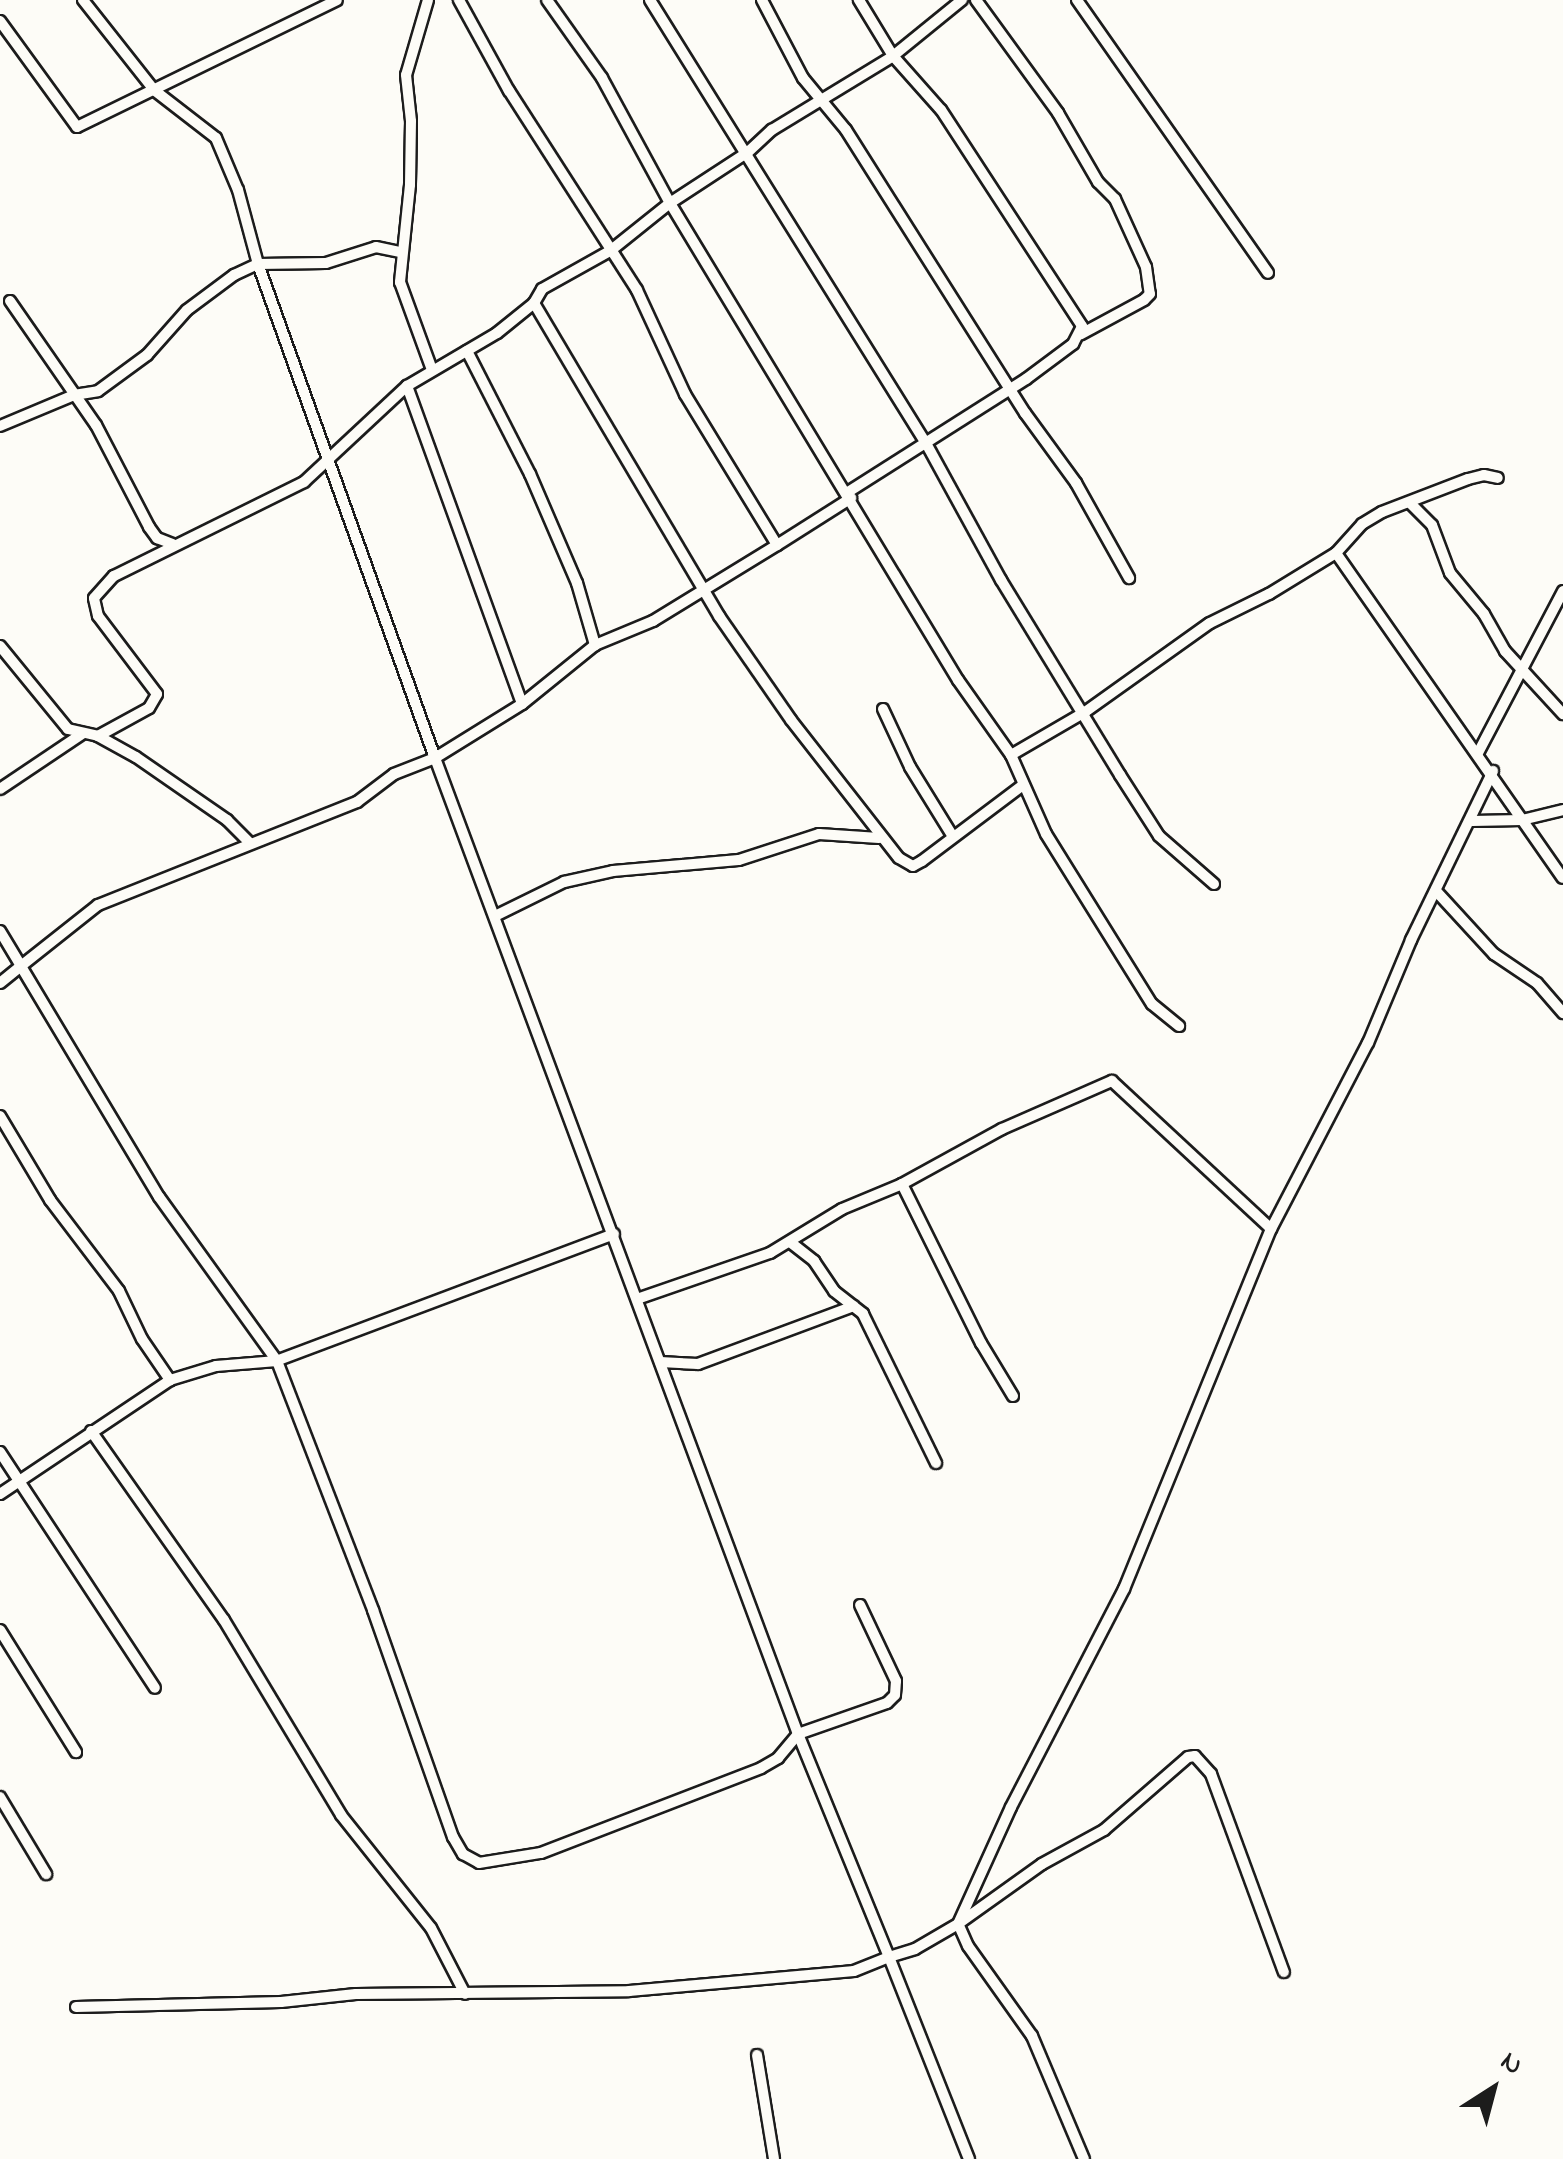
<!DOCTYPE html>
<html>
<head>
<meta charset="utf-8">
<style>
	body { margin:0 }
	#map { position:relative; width:1563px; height:2159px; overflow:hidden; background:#fdfcf7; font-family:"Indie Flower",sans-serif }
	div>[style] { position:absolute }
	.roads { filter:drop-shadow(2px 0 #1c1c1c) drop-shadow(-2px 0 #1c1c1c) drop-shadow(0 2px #1c1c1c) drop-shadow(0 -2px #1c1c1c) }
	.minor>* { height:10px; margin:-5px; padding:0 5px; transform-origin:5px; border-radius:5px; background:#fdfcf7 }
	span { translate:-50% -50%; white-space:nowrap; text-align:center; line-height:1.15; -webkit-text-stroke:9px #fdfcf7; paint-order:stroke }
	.north { position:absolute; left:1443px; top:2039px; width:100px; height:100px; -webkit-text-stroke:8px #fdfcf7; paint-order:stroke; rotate:36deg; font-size:28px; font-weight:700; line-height:40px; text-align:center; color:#1c1c1c }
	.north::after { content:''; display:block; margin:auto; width:35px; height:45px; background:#1c1c1c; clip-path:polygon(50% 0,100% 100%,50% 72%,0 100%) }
</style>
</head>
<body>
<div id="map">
	<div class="roads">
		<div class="minor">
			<i style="left:83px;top:0;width:115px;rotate:51.7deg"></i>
			<i style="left:154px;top:90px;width:78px;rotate:37.7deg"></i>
			<i style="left:216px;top:138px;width:56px;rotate:67.1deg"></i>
			<i style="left:238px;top:190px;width:77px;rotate:74.9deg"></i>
			<i style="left:258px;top:264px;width:525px;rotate:70.29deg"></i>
			<i style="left:435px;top:758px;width:1041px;rotate:69.6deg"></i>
			<i style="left:798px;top:1734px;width:241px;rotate:67.8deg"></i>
			<i style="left:889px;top:1957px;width:27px;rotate:-17deg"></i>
			<i style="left:915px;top:1949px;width:50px;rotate:-30.2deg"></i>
			<i style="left:958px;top:1924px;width:103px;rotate:-35.5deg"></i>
			<i style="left:1042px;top:1864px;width:71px;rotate:-28.7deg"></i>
			<i style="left:1104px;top:1830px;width:111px;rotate:-41deg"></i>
			<i style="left:1188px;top:1757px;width:7px;rotate:-8deg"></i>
			<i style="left:1195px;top:1756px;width:24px;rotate:48deg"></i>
			<i style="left:1211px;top:1774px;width:211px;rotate:69.8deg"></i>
			<i style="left:428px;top:0;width:78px;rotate:106.3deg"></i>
			<i style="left:406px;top:75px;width:46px;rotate:83.8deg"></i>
			<i style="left:411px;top:121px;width:64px;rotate:90.9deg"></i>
			<i style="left:410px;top:185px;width:98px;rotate:95.9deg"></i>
			<i style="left:400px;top:282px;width:94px;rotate:70deg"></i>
			<i style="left:547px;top:0;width:95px;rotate:54.8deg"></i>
			<i style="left:602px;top:78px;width:142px;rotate:61.5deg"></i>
			<i style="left:670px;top:203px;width:557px;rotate:58.88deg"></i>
			<i style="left:958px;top:680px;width:92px;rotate:54.8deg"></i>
			<i style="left:1011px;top:755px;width:86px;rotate:66.1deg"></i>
			<i style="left:1046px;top:834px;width:200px;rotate:58.1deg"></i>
			<i style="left:1152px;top:1004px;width:35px;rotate:39deg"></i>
			<i style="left:650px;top:0;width:524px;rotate:58.1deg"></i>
			<i style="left:927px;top:445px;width:154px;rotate:61.3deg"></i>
			<i style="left:1001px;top:580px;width:228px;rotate:58.6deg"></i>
			<i style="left:1120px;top:775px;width:72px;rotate:57.4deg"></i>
			<i style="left:1159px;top:836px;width:73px;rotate:41.1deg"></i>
			<i style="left:762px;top:0;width:88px;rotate:62.3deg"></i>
			<i style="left:803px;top:78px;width:67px;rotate:50.4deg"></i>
			<i style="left:846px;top:130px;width:335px;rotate:57.7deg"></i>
			<i style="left:1025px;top:413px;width:87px;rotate:53.9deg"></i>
			<i style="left:1076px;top:483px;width:109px;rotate:60.8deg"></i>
			<i style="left:976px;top:0;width:140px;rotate:54deg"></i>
			<i style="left:1058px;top:113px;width:80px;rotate:59.9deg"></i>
			<i style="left:1098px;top:182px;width:24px;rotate:45deg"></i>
			<i style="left:1115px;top:199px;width:75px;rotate:65.5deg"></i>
			<i style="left:1146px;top:267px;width:27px;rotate:82deg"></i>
			<i style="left:1150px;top:294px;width:8px;rotate:135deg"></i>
			<i style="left:1144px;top:300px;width:72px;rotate:151.6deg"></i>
			<i style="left:1077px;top:0;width:333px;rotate:55deg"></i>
			<i style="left:0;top:21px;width:131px;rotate:54deg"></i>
			<i style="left:77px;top:127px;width:289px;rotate:-26deg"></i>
			<i style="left:10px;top:301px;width:151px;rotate:55.3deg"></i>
			<i style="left:96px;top:425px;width:115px;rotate:62.5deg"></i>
			<i style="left:149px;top:527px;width:14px;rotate:54deg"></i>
			<i style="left:157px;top:538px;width:17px;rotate:21deg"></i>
			<i style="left:534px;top:303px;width:364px;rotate:59.4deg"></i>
			<i style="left:719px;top:616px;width:126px;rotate:55.3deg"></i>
			<i style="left:791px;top:720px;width:175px;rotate:52deg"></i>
			<i style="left:899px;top:858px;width:16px;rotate:30deg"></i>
			<i style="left:913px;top:866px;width:10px;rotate:-29deg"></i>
			<i style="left:922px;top:861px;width:126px;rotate:-37deg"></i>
			<i style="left:467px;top:351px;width:138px;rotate:62.9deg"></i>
			<i style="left:530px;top:474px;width:119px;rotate:66.7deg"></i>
			<i style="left:577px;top:583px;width:65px;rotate:73.8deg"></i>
			<i style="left:407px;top:386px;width:338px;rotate:70.1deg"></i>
			<i style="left:0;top:426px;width:80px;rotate:-22.7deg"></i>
			<i style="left:74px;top:395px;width:24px;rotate:-9deg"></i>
			<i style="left:98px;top:391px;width:61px;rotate:-36.3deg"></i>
			<i style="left:147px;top:355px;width:60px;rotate:-48.4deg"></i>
			<i style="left:187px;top:310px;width:59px;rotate:-36.7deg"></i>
			<i style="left:234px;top:275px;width:26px;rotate:-25deg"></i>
			<i style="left:258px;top:264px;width:68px;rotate:-0.8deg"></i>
			<i style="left:326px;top:263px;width:52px;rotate:-17.7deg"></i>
			<i style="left:376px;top:247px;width:25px;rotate:12deg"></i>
			<i style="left:848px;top:492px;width:211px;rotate:-32.4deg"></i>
			<i style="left:1026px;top:379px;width:59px;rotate:-36.7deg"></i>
			<i style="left:1073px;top:344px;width:20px;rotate:-63deg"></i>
			<i style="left:1082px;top:326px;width:258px;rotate:-123.1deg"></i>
			<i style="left:941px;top:110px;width:72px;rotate:-131.6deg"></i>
			<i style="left:893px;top:56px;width:66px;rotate:-121.3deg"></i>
			<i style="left:1410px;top:503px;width:31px;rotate:45deg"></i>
			<i style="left:1432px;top:525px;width:51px;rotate:69.4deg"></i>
			<i style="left:1450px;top:573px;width:53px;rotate:50.3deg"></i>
			<i style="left:1484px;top:614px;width:43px;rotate:60.4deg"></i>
			<i style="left:1505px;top:651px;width:86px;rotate:47.4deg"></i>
			<i style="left:777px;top:545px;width:88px;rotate:-32.4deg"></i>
			<i style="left:1336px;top:553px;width:396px;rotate:55.1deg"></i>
			<i style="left:0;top:646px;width:107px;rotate:50.7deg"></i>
			<i style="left:68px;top:729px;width:31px;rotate:13deg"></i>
			<i style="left:98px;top:736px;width:43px;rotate:28.9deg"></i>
			<i style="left:136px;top:757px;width:111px;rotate:34.7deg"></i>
			<i style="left:227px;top:820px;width:31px;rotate:45deg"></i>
			<i style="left:883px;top:709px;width:64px;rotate:65deg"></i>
			<i style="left:910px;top:767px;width:80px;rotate:58.3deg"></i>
			<i style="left:98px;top:736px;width:58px;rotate:-28.8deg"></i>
			<i style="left:149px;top:708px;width:16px;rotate:-60deg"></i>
			<i style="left:157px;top:694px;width:98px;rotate:-127.1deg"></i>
			<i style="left:98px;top:616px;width:18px;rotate:-103deg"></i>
			<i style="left:94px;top:598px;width:30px;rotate:-48deg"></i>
			<i style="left:114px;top:576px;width:212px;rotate:-26.3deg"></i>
			<i style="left:304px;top:482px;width:141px;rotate:-43deg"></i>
			<i style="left:407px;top:386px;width:104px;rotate:-30.5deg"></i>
			<i style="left:497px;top:333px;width:48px;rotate:-39deg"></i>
			<i style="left:534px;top:303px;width:16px;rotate:-60deg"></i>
			<i style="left:542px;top:289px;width:78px;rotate:-29.2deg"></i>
			<i style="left:610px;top:251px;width:77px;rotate:-38.7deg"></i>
			<i style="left:670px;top:203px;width:93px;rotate:-33.2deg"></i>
			<i style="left:748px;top:152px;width:33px;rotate:-43deg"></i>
			<i style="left:772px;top:130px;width:142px;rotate:-31.4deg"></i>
			<i style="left:893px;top:56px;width:89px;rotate:-39.1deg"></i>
			<i style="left:1478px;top:753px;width:183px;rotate:-62.3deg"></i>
			<i style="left:1011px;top:755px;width:86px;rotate:-30.2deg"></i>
			<i style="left:1085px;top:712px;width:153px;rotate:-35.5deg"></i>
			<i style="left:1210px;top:623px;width:66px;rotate:-26.2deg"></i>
			<i style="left:1269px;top:594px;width:79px;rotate:-31.5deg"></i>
			<i style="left:1336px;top:553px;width:39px;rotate:-48deg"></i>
			<i style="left:1362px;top:524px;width:23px;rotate:-31deg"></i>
			<i style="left:1382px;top:512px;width:92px;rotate:-21deg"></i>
			<i style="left:1468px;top:479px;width:16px;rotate:-14deg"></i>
			<i style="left:1484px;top:475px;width:14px;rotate:12deg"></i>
			<i style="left:0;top:789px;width:99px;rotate:-33.9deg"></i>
			<i style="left:1472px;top:821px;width:50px;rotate:-1.1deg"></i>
			<i style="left:1522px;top:820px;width:42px;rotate:-13.7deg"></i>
			<i style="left:1436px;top:891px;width:86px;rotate:47.4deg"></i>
			<i style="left:1494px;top:954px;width:52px;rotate:34deg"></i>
			<i style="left:1537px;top:983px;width:40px;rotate:49deg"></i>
			<i style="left:497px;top:915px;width:75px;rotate:-26.2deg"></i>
			<i style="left:564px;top:882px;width:50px;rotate:-12.7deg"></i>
			<i style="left:613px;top:871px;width:126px;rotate:-5deg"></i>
			<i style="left:739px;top:860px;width:84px;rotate:-18deg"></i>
			<i style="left:819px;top:834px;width:60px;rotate:3.8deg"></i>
			<i style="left:0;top:931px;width:41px;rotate:59deg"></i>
			<i style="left:21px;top:966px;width:27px;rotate:141deg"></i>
			<i style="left:0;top:1116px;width:98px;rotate:59.2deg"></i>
			<i style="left:50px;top:1200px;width:114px;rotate:52.8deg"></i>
			<i style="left:119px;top:1291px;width:53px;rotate:64.4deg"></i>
			<i style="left:142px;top:1339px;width:50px;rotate:55.7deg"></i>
			<i style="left:902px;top:1184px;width:178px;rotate:63.6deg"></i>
			<i style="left:981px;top:1343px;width:62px;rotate:58.9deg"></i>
			<i style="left:614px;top:1234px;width:360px;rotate:159.4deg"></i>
			<i style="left:277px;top:1361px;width:267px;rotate:68.9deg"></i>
			<i style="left:373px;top:1610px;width:241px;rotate:70.6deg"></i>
			<i style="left:453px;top:1837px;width:20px;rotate:60deg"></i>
			<i style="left:463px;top:1854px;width:18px;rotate:29deg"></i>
			<i style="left:479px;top:1863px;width:63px;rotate:-9.2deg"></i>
			<i style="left:541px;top:1853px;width:236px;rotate:-21.1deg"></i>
			<i style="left:761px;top:1768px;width:20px;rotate:-30deg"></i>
			<i style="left:778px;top:1758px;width:31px;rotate:-50deg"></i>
			<i style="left:798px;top:1734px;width:94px;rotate:-19.2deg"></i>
			<i style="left:887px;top:1703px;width:11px;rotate:-45deg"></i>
			<i style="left:895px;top:1695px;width:14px;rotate:-86deg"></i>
			<i style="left:896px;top:1681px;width:84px;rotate:-115.3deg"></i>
			<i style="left:790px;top:1242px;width:31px;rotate:38deg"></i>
			<i style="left:814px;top:1261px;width:36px;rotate:56deg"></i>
			<i style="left:834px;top:1291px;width:37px;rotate:38deg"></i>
			<i style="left:863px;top:1314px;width:166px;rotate:63.9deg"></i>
			<i style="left:637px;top:1299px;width:141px;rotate:-19.1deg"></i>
			<i style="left:770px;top:1253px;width:84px;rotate:-31.4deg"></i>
			<i style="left:842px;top:1209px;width:65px;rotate:-22.6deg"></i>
			<i style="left:902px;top:1184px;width:114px;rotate:-28.8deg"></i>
			<i style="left:1002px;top:1129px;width:120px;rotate:-23.6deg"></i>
			<i style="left:1112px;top:1081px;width:217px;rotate:42.9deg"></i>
			<i style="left:660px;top:1362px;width:38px;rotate:3deg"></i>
			<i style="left:698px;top:1364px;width:166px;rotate:-20.4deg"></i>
			<i style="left:91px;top:1431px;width:231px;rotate:54.9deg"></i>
			<i style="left:224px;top:1620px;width:227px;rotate:59deg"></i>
			<i style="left:341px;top:1815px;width:144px;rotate:51.5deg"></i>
			<i style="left:431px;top:1928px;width:74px;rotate:62.7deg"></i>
			<i style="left:0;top:1452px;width:282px;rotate:56.7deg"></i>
			<i style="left:0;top:1494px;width:205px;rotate:-33.8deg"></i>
			<i style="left:170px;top:1380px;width:48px;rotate:-16.9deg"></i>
			<i style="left:216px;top:1366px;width:61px;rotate:-4.7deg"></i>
			<i style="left:277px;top:1361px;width:202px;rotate:-125.7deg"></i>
			<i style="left:159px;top:1197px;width:269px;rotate:-120.9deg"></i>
			<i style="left:21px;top:966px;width:98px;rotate:-38.4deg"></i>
			<i style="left:98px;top:905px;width:279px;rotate:-21.7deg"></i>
			<i style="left:357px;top:802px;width:46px;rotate:-37.1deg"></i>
			<i style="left:394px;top:774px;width:44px;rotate:-21.3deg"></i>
			<i style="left:435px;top:758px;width:102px;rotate:-31.8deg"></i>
			<i style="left:522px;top:704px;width:94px;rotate:-38.9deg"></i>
			<i style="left:595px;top:645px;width:63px;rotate:-22.5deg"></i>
			<i style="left:653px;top:621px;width:145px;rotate:-31.5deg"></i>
			<i style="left:777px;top:545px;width:177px;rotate:-121.4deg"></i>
			<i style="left:685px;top:394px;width:115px;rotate:-114.8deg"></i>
			<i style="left:637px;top:290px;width:237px;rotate:-122.7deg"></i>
			<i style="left:509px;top:91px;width:104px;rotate:-118.8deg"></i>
			<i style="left:0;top:1630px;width:144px;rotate:58.1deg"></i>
			<i style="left:0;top:1797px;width:90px;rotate:59.1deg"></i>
			<i style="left:76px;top:2007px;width:205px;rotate:-1.4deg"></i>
			<i style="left:281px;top:2002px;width:75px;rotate:-6.1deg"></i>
			<i style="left:356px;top:1994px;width:273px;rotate:-0.6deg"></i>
			<i style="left:629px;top:1991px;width:226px;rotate:-5.1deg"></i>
			<i style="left:854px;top:1971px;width:38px;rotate:-22deg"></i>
			<i style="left:889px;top:1957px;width:217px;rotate:68.4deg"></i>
			<i style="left:757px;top:2055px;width:105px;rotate:80.7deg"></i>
			<i style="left:1084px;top:2159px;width:134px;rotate:-112.9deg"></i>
			<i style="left:1032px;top:2036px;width:110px;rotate:-125.4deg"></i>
			<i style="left:968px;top:1946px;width:24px;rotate:-114deg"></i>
			<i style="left:958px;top:1924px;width:128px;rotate:-65.6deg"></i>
			<i style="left:1011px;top:1807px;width:246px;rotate:-62.6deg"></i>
			<i style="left:1124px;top:1589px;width:389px;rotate:-67.8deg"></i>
			<i style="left:1271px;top:1229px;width:210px;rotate:-62.5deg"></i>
			<i style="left:1368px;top:1043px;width:112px;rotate:-67.3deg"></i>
			<i style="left:1411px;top:940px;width:188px;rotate:-64.1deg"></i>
		</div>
	</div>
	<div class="north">N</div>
</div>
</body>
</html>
